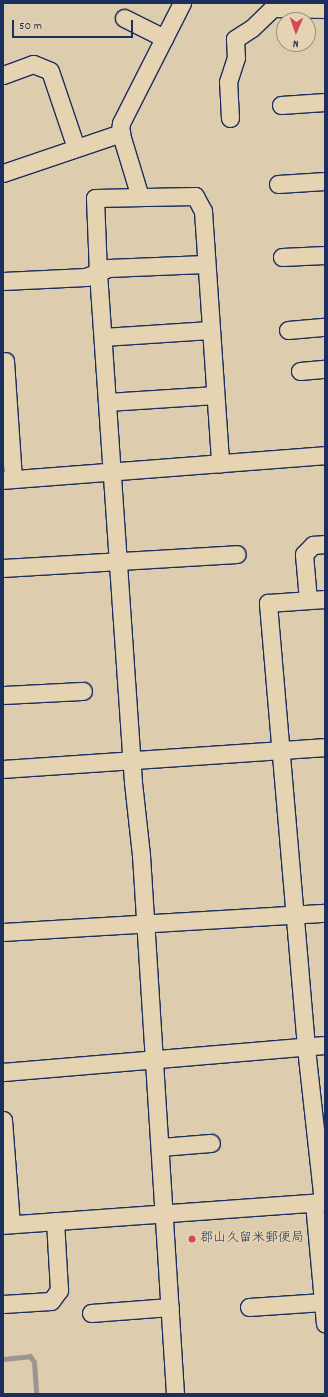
<!DOCTYPE html>
<html>
<head>
<meta charset="utf-8">
<style>
	body { margin:0 }
	#map { position:relative; width:328px; height:1397px; overflow:hidden; background:#deccae; font-family:Dekko,"Klee One",sans-serif }
	div>[style] { position:absolute }
	.stream>* { height:5px; margin:-2.5px; padding:0 2.5px; transform-origin:2.5px; border-radius:2.5px; background:#9b9693 }
	.roads { filter:drop-shadow(1px 0 #1b2f5e) drop-shadow(-1px 0 #1b2f5e) drop-shadow(0 1px #1b2f5e) drop-shadow(0 -1px #1b2f5e) }
	.minor>* { height:17px; margin:-8.5px; padding:0 8.5px; transform-origin:8.5px; border-radius:8.5px; background:#e6d3b1 }
	.dots>* { width:11px; height:11px; translate:-50% -50%; box-sizing:border-box; border:2px solid #e6d3b1; border-radius:50% }
	span { translate:-50% -50%; white-space:nowrap; text-align:center; line-height:1.15; -webkit-text-stroke:3px #e6d3b1; paint-order:stroke }
	.poi-label { font-size:13px; color:#1b2f5e }
	.left { translate:0 -50%; text-align:left }
	.frame { position:absolute; inset:0; border:4px solid #1b2f5e; pointer-events:none }
	.north { position:absolute; left:276px; top:12px; width:40px; height:40px; box-sizing:border-box; background:#e6d3b1; border:1px solid #959190; border-radius:50%; rotate:182deg; font-size:11px; font-weight:700; line-height:16px; text-align:center; color:#1b2f5e }
	.north::after { content:''; display:block; margin:auto; width:14px; height:18px; background:#d1495b; clip-path:polygon(50% 0,100% 100%,50% 72%,0 100%) }
	.scale { position:absolute; left:12px; top:20px; width:121px; height:18px; box-sizing:border-box; border:2px solid #1b2f5e; border-top:0; padding-left:5px; font-size:12px; line-height:14px; white-space:nowrap; color:#1b2f5e; -webkit-text-stroke:3px #e6d3b1; paint-order:stroke }
</style>
</head>
<body>
<div id="map">
	<div class="stream">
		<i style="left:3px;top:1359px;width:27px;rotate:-6deg"></i>
		<i style="left:30px;top:1356px;width:7px;rotate:56deg"></i>
		<i style="left:34px;top:1362px;width:32px;rotate:86deg"></i>
	</div>
	<div class="roads">
		<div class="minor">
			<i style="left:124px;top:18px;width:45px;rotate:26.6deg"></i>
			<i style="left:3px;top:75px;width:32px;rotate:-20deg"></i>
			<i style="left:33px;top:64px;width:18px;rotate:22deg"></i>
			<i style="left:50px;top:71px;width:81px;rotate:71.3deg"></i>
			<i style="left:281px;top:105px;width:44px;rotate:-3.9deg"></i>
			<i style="left:230px;top:118px;width:36px;rotate:-93deg"></i>
			<i style="left:228px;top:82px;width:25px;rotate:-72deg"></i>
			<i style="left:236px;top:58px;width:19px;rotate:-93deg"></i>
			<i style="left:235px;top:39px;width:20px;rotate:-33deg"></i>
			<i style="left:252px;top:28px;width:29px;rotate:-44deg"></i>
			<i style="left:273px;top:8px;width:52px;rotate:1.1deg"></i>
			<i style="left:3px;top:173px;width:125px;rotate:-18.7deg"></i>
			<i style="left:278px;top:184px;width:47px;rotate:-3.7deg"></i>
			<i style="left:140px;top:197px;width:69px;rotate:-106.9deg"></i>
			<i style="left:120px;top:131px;width:8px;rotate:-83deg"></i>
			<i style="left:121px;top:123px;width:135px;rotate:-63.1deg"></i>
			<i style="left:282px;top:257px;width:43px;rotate:-2.7deg"></i>
			<i style="left:3px;top:281px;width:83px;rotate:-2.8deg"></i>
			<i style="left:86px;top:277px;width:24px;rotate:-22deg"></i>
			<i style="left:108px;top:268px;width:97px;rotate:-2.4deg"></i>
			<i style="left:288px;top:330px;width:37px;rotate:-5deg"></i>
			<i style="left:103px;top:337px;width:107px;rotate:-3.7deg"></i>
			<i style="left:5px;top:361px;width:118px;rotate:86.1deg"></i>
			<i style="left:300px;top:371px;width:25px;rotate:-5deg"></i>
			<i style="left:108px;top:402px;width:107px;rotate:-3.7deg"></i>
			<i style="left:3px;top:480px;width:323px;rotate:-4.4deg"></i>
			<i style="left:3px;top:568px;width:234px;rotate:-3.4deg"></i>
			<i style="left:308px;top:600px;width:46px;rotate:-95deg"></i>
			<i style="left:304px;top:554px;width:13px;rotate:-45deg"></i>
			<i style="left:313px;top:545px;width:12px;rotate:-5deg"></i>
			<i style="left:3px;top:695px;width:80px;rotate:-2.9deg"></i>
			<i style="left:3px;top:769px;width:323px;rotate:-3.9deg"></i>
			<i style="left:3px;top:932px;width:323px;rotate:-3.4deg"></i>
			<i style="left:3px;top:1072px;width:323px;rotate:-4.8deg"></i>
			<i style="left:3px;top:1120px;width:104px;rotate:85.6deg"></i>
			<i style="left:160px;top:1147px;width:51px;rotate:-4.5deg"></i>
			<i style="left:323px;top:1202px;width:156px;rotate:-96.3deg"></i>
			<i style="left:306px;top:1047px;width:446px;rotate:-94.9deg"></i>
			<i style="left:268px;top:603px;width:57px;rotate:-4deg"></i>
			<i style="left:314px;top:1203px;width:121px;rotate:84.8deg"></i>
			<i style="left:3px;top:1225px;width:323px;rotate:-4.1deg"></i>
			<i style="left:3px;top:1304px;width:48px;rotate:-3.6deg"></i>
			<i style="left:51px;top:1301px;width:14px;rotate:-54deg"></i>
			<i style="left:59px;top:1290px;width:69px;rotate:-93.3deg"></i>
			<i style="left:249px;top:1307px;width:74px;rotate:-3.9deg"></i>
			<i style="left:91px;top:1313px;width:79px;rotate:-4.3deg"></i>
			<i style="left:175px;top:1394px;width:540px;rotate:-93.61deg"></i>
			<i style="left:141px;top:855px;width:73px;rotate:-96.3deg"></i>
			<i style="left:133px;top:782px;width:510px;rotate:-93.93deg"></i>
			<i style="left:98px;top:273px;width:75px;rotate:-92.3deg"></i>
			<i style="left:95px;top:198px;width:100px;rotate:-1.1deg"></i>
			<i style="left:195px;top:196px;width:17px;rotate:62deg"></i>
			<i style="left:203px;top:211px;width:253px;rotate:86.1deg"></i>
		</div>
	</div>
	<div class="dots">
		<i style="left:192px;top:1239px;background:#d1495b"></i>
	</div>
	<div class="poi-label">
		<span class="left" style="left:200px;top:1239px">郡山久留米郵便局</span>
	</div>
	<div class="frame"></div>
	<div class="north">N</div>
	<div class="scale">50 m</div>
</div>
</body>
</html>
